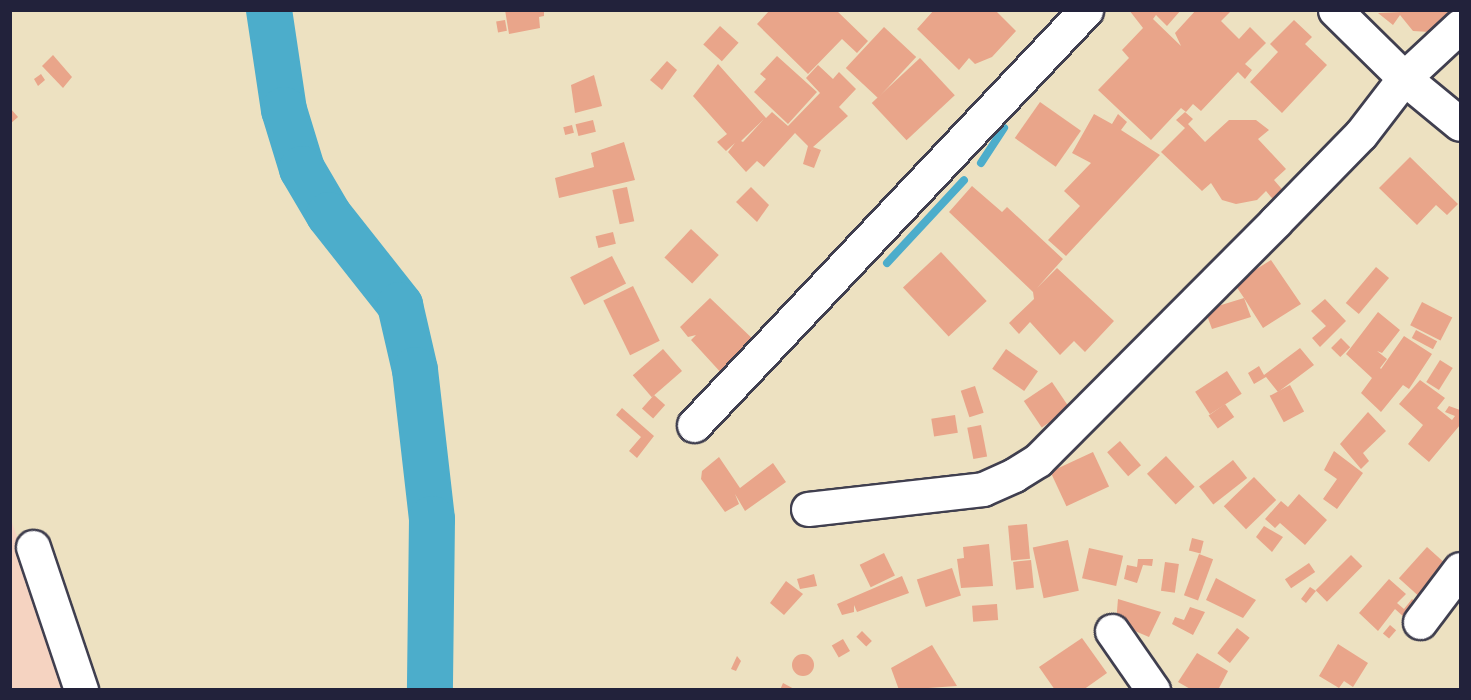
<!DOCTYPE html>
<html>
<head>
<meta charset="utf-8">
<style>
	body { margin:0 }
	#map { position:relative; width:1471px; height:700px; overflow:hidden; background:#ede1c1; font-family:"Shantell Sans",sans-serif }
	div>[style] { position:absolute }
	.built>* { inset:0; background:#f5d3c1 }
	.stream>* { height:8px; margin:-4px; padding:0 4px; transform-origin:4px; border-radius:4px; background:#4cadcb }
	.river>* { height:46px; margin:-23px; padding:0 23px; transform-origin:23px; border-radius:23px; background:#4cadcb }
	.building>* { inset:0; background:#e9a58a; transform-origin:0 0 }
	.round { border-radius:50% }
	.roads { filter:drop-shadow(2px 0 #403f4f) drop-shadow(-2px 0 #403f4f) drop-shadow(0 2px #403f4f) drop-shadow(0 -2px #403f4f) }
	.minor>* { height:33px; margin:-16.5px; padding:0 16.5px; transform-origin:16.5px; border-radius:16.5px; background:#fff }
	span { translate:-50% -50%; white-space:nowrap; text-align:center; line-height:1.15; -webkit-text-stroke:4.5px #fff; paint-order:stroke }
	.frame { position:absolute; inset:0; border:12px solid #22223b; pointer-events:none }
</style>
</head>
<body>
<div id="map">
	<div class="built">
		<i style="clip-path:polygon(10px 517px,43px 608px,69px 689px,11px 689px)"></i>
	</div>
	<div class="stream">
		<i style="left:981px;top:163px;width:42px;rotate:-56.7deg"></i>
		<i style="left:887px;top:263px;width:113px;rotate:-47.1deg"></i>
	</div>
	<div class="river">
		<i style="left:269px;top:10px;width:101px;rotate:81.5deg"></i>
		<i style="left:284px;top:110px;width:62px;rotate:73deg"></i>
		<i style="left:302px;top:169px;width:53px;rotate:59.6deg"></i>
		<i style="left:329px;top:215px;width:115px;rotate:51.7deg"></i>
		<i style="left:400px;top:305px;width:67px;rotate:77deg"></i>
		<i style="left:415px;top:370px;width:150px;rotate:83.5deg"></i>
		<i style="left:432px;top:519px;width:171px;rotate:90.7deg"></i>
	</div>
	<div class="building">
		<i style="clip-path:polygon(505px 10px,544px 10px,544px 16px,539px 17px,540px 28px,509px 34px)"></i>
		<i style="clip-path:polygon(770px 10px,836px 10px,868px 41px,857px 53px,842px 39px,808px 74px,757px 24px)"></i>
		<i style="clip-path:polygon(934px 10px,995px 10px,1016px 31px,992px 57px,975px 64px,969px 58px,959px 70px,917px 29px)"></i>
		<i style="clip-path:polygon(1129px 10px,1181px 10px,1167px 26px,1156px 15px,1153px 19px,1181px 46px,1175px 33px,1196px 10px,1232px 10px,1221px 21px,1239px 39px,1250px 27px,1266px 43px,1245px 64px,1252px 70px,1245px 79px,1238px 72px,1201px 111px,1193px 104px,1186px 112px,1181px 108px,1151px 140px,1098px 90px,1129px 58px,1122px 50px,1143px 28px)"></i>
		<i style="clip-path:polygon(1450px 10px,1430px 32px,1413px 31px,1400px 15px,1393px 25px,1378px 13px)"></i>
		<i style="left:505px;top:20px;width:11px;height:9px;rotate:80deg"></i>
		<i style="clip-path:polygon(1294px 20px,1312px 37px,1305px 44px,1327px 65px,1282px 113px,1250px 82px,1278px 52px,1270px 44px)"></i>
		<i style="left:720px;top:26px;width:25px;height:25px;rotate:42deg"></i>
		<i style="left:884px;top:27px;width:44px;height:56px;rotate:43deg"></i>
		<i style="clip-path:polygon(53px 55px,72px 77px,63px 88px,42px 66px)"></i>
		<i style="clip-path:polygon(777px 56px,817px 92px,788px 124px,754px 92px,766px 79px,760px 74px)"></i>
		<i style="left:920px;top:58px;width:51px;height:66px;rotate:47deg"></i>
		<i style="clip-path:polygon(667px 61px,677px 70px,662px 90px,650px 80px)"></i>
		<i style="clip-path:polygon(evenodd,718px 64px,766px 118px,772px 112px,788px 126px,820px 93px,806px 78px,818px 65px,833px 79px,839px 72px,856px 89px,839px 107px,848px 116px,813px 147px,821px 150px,814px 168px,803px 164px,808px 146px,795px 133px,764px 167px,757px 161px,746px 172px,728px 152px,735px 143px,726px 151px,717px 142px,727px 134px,693px 96px,718px 64px,764px 119px,743px 142px,741px 141px,764px 119px)"></i>
		<i style="clip-path:polygon(41px 74px,45px 80px,38px 86px,34px 79px)"></i>
		<i style="clip-path:polygon(594px 75px,602px 106px,575px 113px,571px 85px)"></i>
		<i style="left:1040px;top:102px;width:50px;height:44px;rotate:35deg"></i>
		<i style="clip-path:polygon(10px 108px,18px 117px,10px 124px)"></i>
		<i style="clip-path:polygon(1185px 112px,1193px 119px,1188px 124px,1205px 142px,1229px 120px,1256px 120px,1269px 130px,1258px 139px,1286px 169px,1274px 180px,1287px 195px,1282px 210px,1266px 191px,1257px 200px,1236px 204px,1222px 200px,1211px 183px,1202px 191px,1161px 152px,1185px 128px,1176px 120px)"></i>
		<i style="clip-path:polygon(1094px 114px,1112px 124px,1118px 114px,1127px 122px,1121px 130px,1160px 155px,1066px 256px,1048px 240px,1080px 206px,1064px 191px,1091px 163px,1072px 153px)"></i>
		<i style="left:593px;top:120px;width:12px;height:18px;rotate:76deg"></i>
		<i style="left:572px;top:125px;width:8px;height:9px;rotate:76deg"></i>
		<i style="clip-path:polygon(624px 142px,635px 180px,559px 198px,555px 178px,594px 167px,591px 153px)"></i>
		<i style="clip-path:polygon(1410px 157px,1458px 204px,1447px 215px,1436px 205px,1417px 225px,1379px 188px)"></i>
		<i style="clip-path:polygon(972px 186px,1002px 212px,1007px 207px,1063px 259px,1037px 288px,1057px 268px,1114px 321px,1085px 352px,1074px 341px,1060px 355px,1030px 322px,1019px 334px,1009px 323px,1034px 299px,1033px 292px,949px 212px)"></i>
		<i style="left:627px;top:187px;width:35px;height:15px;rotate:78deg"></i>
		<i style="clip-path:polygon(751px 187px,769px 205px,757px 222px,736px 202px)"></i>
		<i style="left:691px;top:229px;width:38px;height:39px;rotate:43deg"></i>
		<i style="left:613px;top:232px;width:12px;height:18px;rotate:76deg"></i>
		<i style="left:941px;top:252px;width:67px;height:52px;rotate:47deg"></i>
		<i style="left:612px;top:256px;width:31px;height:47px;rotate:63deg"></i>
		<i style="clip-path:polygon(1271px 260px,1301px 304px,1263px 328px,1244px 298px,1251px 317px,1212px 329px,1205px 310px,1244px 298px,1234px 283px)"></i>
		<i style="left:1376px;top:267px;width:17px;height:47px;rotate:40deg"></i>
		<i style="left:633px;top:286px;width:61px;height:33px;rotate:64deg"></i>
		<i style="clip-path:polygon(710px 298px,757px 343px,724px 376px,691px 340px,696px 335px,688px 337px,680px 327px)"></i>
		<i style="clip-path:polygon(1325px 299px,1346px 321px,1320px 347px,1312px 338px,1326px 326px,1311px 311px)"></i>
		<i style="left:1422px;top:302px;width:34px;height:26px;rotate:27deg"></i>
		<i style="clip-path:polygon(1378px 312px,1400px 330px,1382px 353px,1377px 351px,1387px 359px,1380px 368px,1381px 369px,1404px 336px,1432px 354px,1409px 389px,1403px 385px,1381px 412px,1361px 393px,1372px 378px,1346px 354px)"></i>
		<i style="left:1416px;top:330px;width:24px;height:9px;rotate:28deg"></i>
		<i style="left:1341px;top:338px;width:13px;height:14px;rotate:45deg"></i>
		<i style="clip-path:polygon(1300px 348px,1314px 365px,1278px 392px,1266px 377px,1254px 384px,1248px 373px,1259px 366px,1264px 375px)"></i>
		<i style="left:663px;top:349px;width:29px;height:40px;rotate:49deg"></i>
		<i style="left:1006px;top:349px;width:39px;height:24px;rotate:35deg"></i>
		<i style="left:1440px;top:360px;width:15px;height:26px;rotate:32deg"></i>
		<i style="left:1227px;top:371px;width:27px;height:38px;rotate:57deg"></i>
		<i style="clip-path:polygon(1420px 380px,1445px 398px,1437px 408px,1452px 420px,1455px 416px,1445px 412px,1449px 406px,1460px 410px,1460px 425px,1429px 462px,1408px 444px,1423px 425px,1399px 404px)"></i>
		<i style="left:1052px;top:382px;width:32px;height:34px;rotate:56deg"></i>
		<i style="left:1290px;top:385px;width:30px;height:23px;rotate:62deg"></i>
		<i style="left:975px;top:386px;width:28px;height:15px;rotate:72deg"></i>
		<i style="left:654px;top:395px;width:15px;height:18px;rotate:42deg"></i>
		<i style="left:1225px;top:404px;width:16px;height:20px;rotate:55deg"></i>
		<i style="clip-path:polygon(622px 408px,654px 436px,637px 458px,629px 451px,641px 437px,616px 415px)"></i>
		<i style="clip-path:polygon(1368px 412px,1386px 431px,1363px 453px,1369px 461px,1361px 469px,1340px 444px)"></i>
		<i style="left:955px;top:415px;width:18px;height:24px;rotate:81deg"></i>
		<i style="left:981px;top:425px;width:32px;height:14px;rotate:79deg"></i>
		<i style="left:1120px;top:441px;width:32px;height:17px;rotate:49deg"></i>
		<i style="clip-path:polygon(1334px 451px,1363px 473px,1337px 509px,1323px 499px,1337px 479px,1324px 470px)"></i>
		<i style="left:1093px;top:452px;width:38px;height:47px;rotate:65deg"></i>
		<i style="left:1166px;top:456px;width:42px;height:26px;rotate:47deg"></i>
		<i style="clip-path:polygon(719px 457px,740px 488px,773px 463px,786px 482px,745px 511px,735px 494px,739px 504px,725px 512px,701px 479px,702px 471px)"></i>
		<i style="left:1233px;top:460px;width:23px;height:43px;rotate:52deg"></i>
		<i style="left:1254px;top:477px;width:32px;height:42px;rotate:46deg"></i>
		<i style="clip-path:polygon(1299px 494px,1327px 520px,1305px 545px,1280px 523px,1275px 528px,1265px 519px,1281px 501px,1288px 507px)"></i>
		<i style="left:1027px;top:524px;width:35px;height:19px;rotate:85deg"></i>
		<i style="clip-path:polygon(1264px 526px,1283px 537px,1272px 552px,1256px 537px)"></i>
		<i style="left:1192px;top:538px;width:12px;height:13px;rotate:14deg"></i>
		<i style="left:1068px;top:540px;width:52px;height:36px;rotate:78deg"></i>
		<i style="clip-path:polygon(989px 544px,993px 586px,961px 588px,957px 559px,964px 558px,963px 547px)"></i>
		<i style="left:1427px;top:547px;width:31px;height:42px;rotate:42deg"></i>
		<i style="left:1089px;top:548px;width:35px;height:31px;rotate:13deg"></i>
		<i style="left:884px;top:553px;width:25px;height:27px;rotate:64deg"></i>
		<i style="left:1199px;top:554px;width:15px;height:44px;rotate:20deg"></i>
		<i style="left:1351px;top:555px;width:16px;height:50px;rotate:45deg"></i>
		<i style="clip-path:polygon(1138px 559px,1153px 559px,1152px 566px,1143px 565px,1137px 583px,1124px 579px,1127px 565px,1137px 567px)"></i>
		<i style="left:1031px;top:560px;width:28px;height:18px;rotate:84deg"></i>
		<i style="left:1165px;top:562px;width:14px;height:29px;rotate:8deg"></i>
		<i style="left:1309px;top:563px;width:11px;height:29px;rotate:56deg"></i>
		<i style="left:952px;top:568px;width:29px;height:37px;rotate:72deg"></i>
		<i style="clip-path:polygon(814px 574px,817px 586px,800px 589px,797px 579px)"></i>
		<i style="clip-path:polygon(902px 576px,909px 593px,857px 612px,854px 605px,854px 612px,842px 615px,837px 604px)"></i>
		<i style="clip-path:polygon(1216px 578px,1256px 600px,1243px 618px,1206px 600px)"></i>
		<i style="clip-path:polygon(1389px 579px,1406px 594px,1397px 603px,1404px 609px,1412px 599px,1418px 604px,1405px 618px,1395px 609px,1378px 631px,1359px 613px)"></i>
		<i style="clip-path:polygon(786px 581px,803px 594px,784px 615px,770px 603px)"></i>
		<i style="clip-path:polygon(1310px 587px,1316px 591px,1306px 603px,1301px 599px)"></i>
		<i style="clip-path:polygon(1118px 599px,1161px 612px,1149px 637px,1116px 623px)"></i>
		<i style="left:997px;top:604px;width:16px;height:25px;rotate:86deg"></i>
		<i style="clip-path:polygon(1190px 607px,1205px 612px,1193px 635px,1172px 624px,1175px 617px,1184px 620px)"></i>
		<i style="left:1390px;top:625px;width:8px;height:11px;rotate:40deg"></i>
		<i style="left:1237px;top:628px;width:16px;height:32px;rotate:38deg"></i>
		<i style="left:862px;top:631px;width:14px;height:8px;rotate:45deg"></i>
		<i style="clip-path:polygon(1082px 638px,1107px 673px,1083px 690px,1055px 690px,1039px 667px)"></i>
		<i style="left:843px;top:639px;width:14px;height:13px;rotate:60deg"></i>
		<i style="clip-path:polygon(1338px 644px,1368px 663px,1353px 687px,1344px 681px,1339px 688px,1319px 676px)"></i>
		<i style="clip-path:polygon(932px 645px,957px 686px,899px 690px,891px 668px)"></i>
		<i style="clip-path:polygon(1197px 653px,1228px 671px,1218px 690px,1192px 690px,1178px 682px)"></i>
		<i class="round" style="left:792px;top:654px;width:22px;height:22px"></i>
		<i style="clip-path:polygon(737px 656px,741px 661px,736px 671px,731px 669px)"></i>
		<i style="clip-path:polygon(783px 683px,796px 690px,780px 690px)"></i>
	</div>
	<div class="roads">
		<div class="minor">
			<i style="left:1335px;top:10px;width:97px;rotate:44.6deg"></i>
			<i style="left:1404px;top:78px;width:76px;rotate:-42.9deg"></i>
			<i style="left:694px;top:425px;width:571px;rotate:-46.63deg"></i>
			<i style="left:808px;top:509px;width:176px;rotate:-6.5deg"></i>
			<i style="left:983px;top:489px;width:34px;rotate:-24deg"></i>
			<i style="left:1014px;top:475px;width:28px;rotate:-32deg"></i>
			<i style="left:1038px;top:460px;width:336px;rotate:-45.1deg"></i>
			<i style="left:1275px;top:222px;width:123px;rotate:-45.7deg"></i>
			<i style="left:1361px;top:134px;width:71px;rotate:-52.5deg"></i>
			<i style="left:1404px;top:78px;width:72px;rotate:39.4deg"></i>
			<i style="left:33px;top:547px;width:151px;rotate:71.4deg"></i>
			<i style="left:1420px;top:622px;width:66px;rotate:-53deg"></i>
			<i style="left:1112px;top:631px;width:72px;rotate:55.2deg"></i>
		</div>
	</div>
	<div class="frame"></div>
</div>
</body>
</html>
